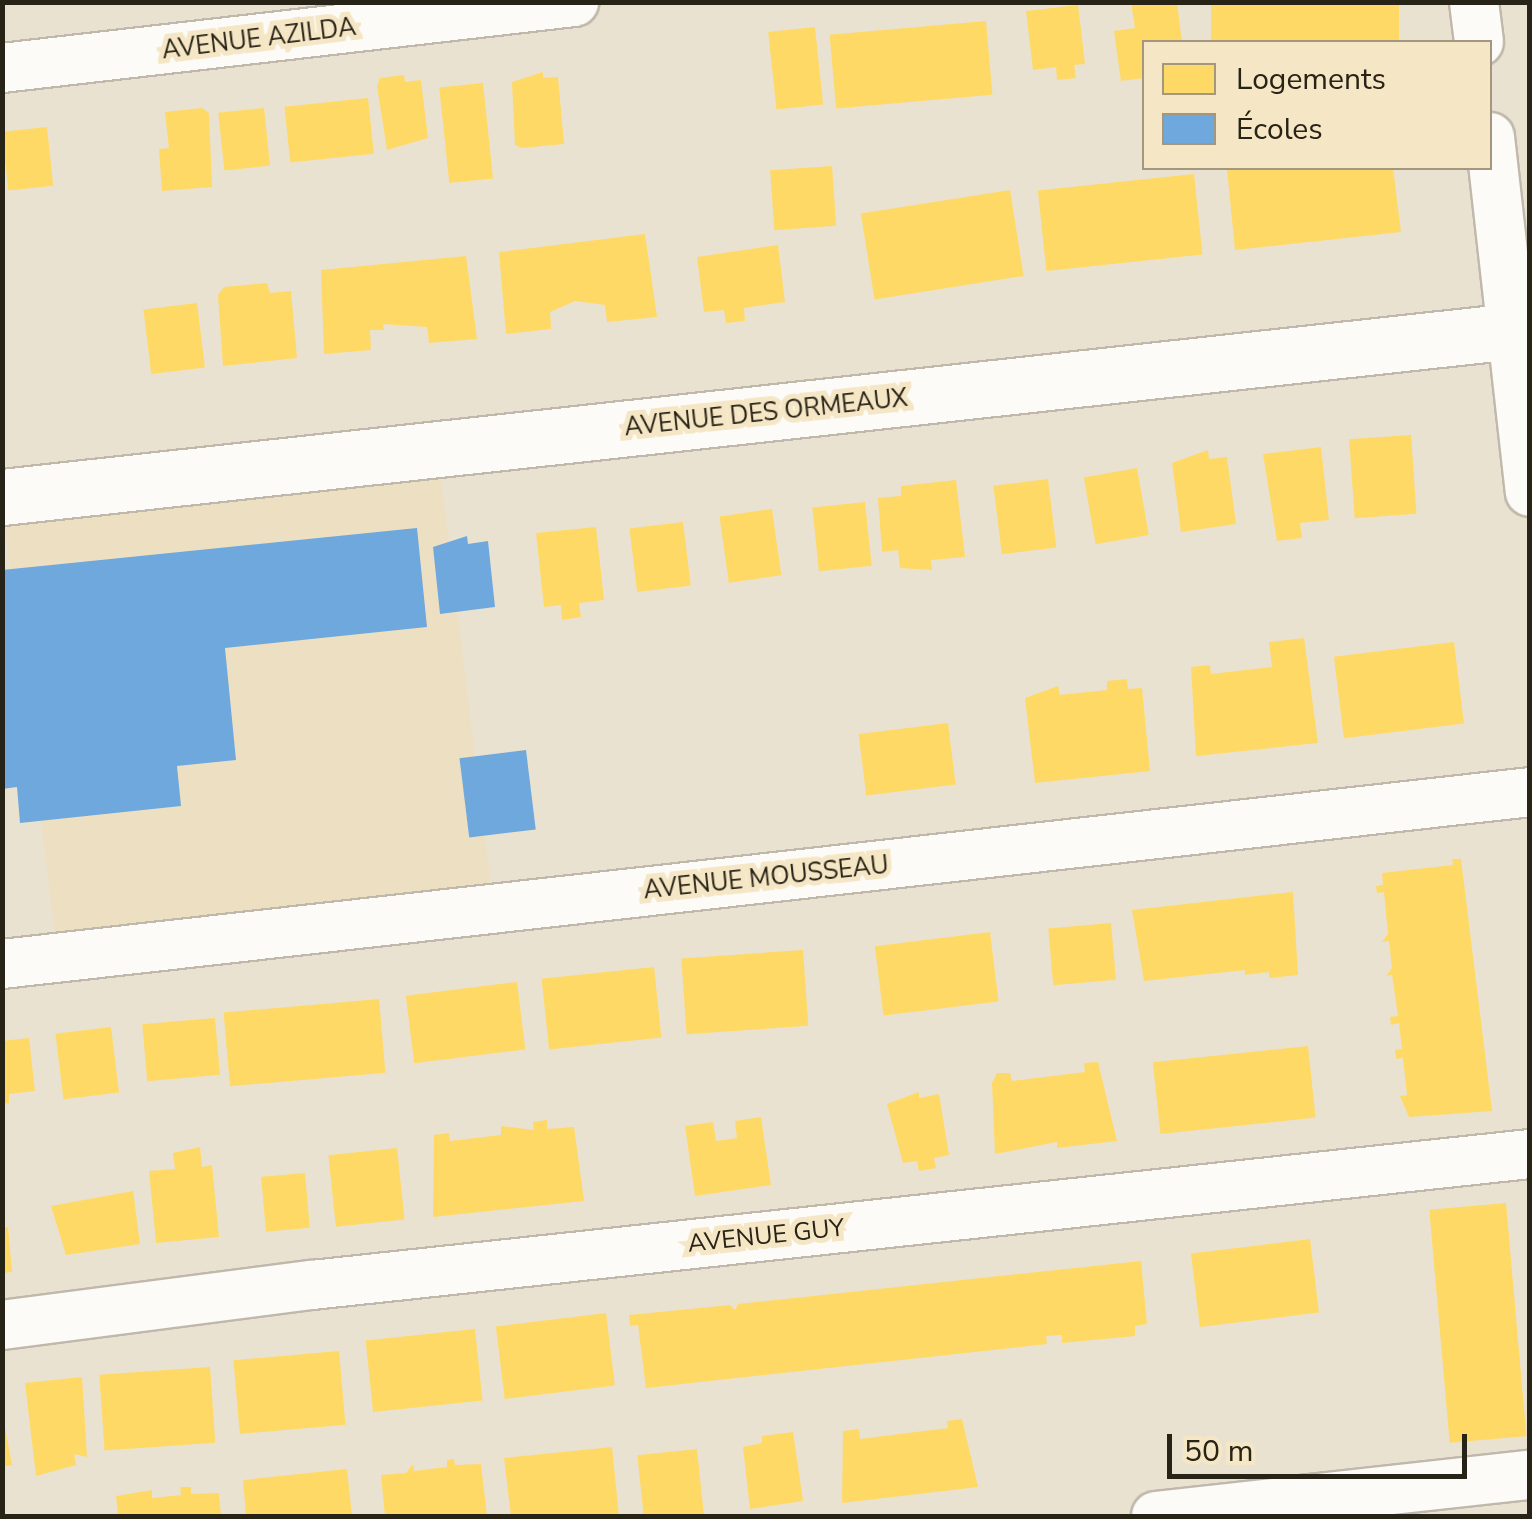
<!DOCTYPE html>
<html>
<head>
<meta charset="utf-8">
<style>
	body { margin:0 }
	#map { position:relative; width:1532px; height:1519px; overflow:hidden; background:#eae2d0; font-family:"Nunito Sans",sans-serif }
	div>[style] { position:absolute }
	.built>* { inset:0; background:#ede0c2; transform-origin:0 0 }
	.homes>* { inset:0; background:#ffd966; transform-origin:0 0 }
	.schools>* { inset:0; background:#6fa8dc; transform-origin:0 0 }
	.roads { filter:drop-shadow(2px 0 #bfb8ab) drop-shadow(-2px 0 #bfb8ab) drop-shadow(0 2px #bfb8ab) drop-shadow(0 -2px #bfb8ab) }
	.street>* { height:48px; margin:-24px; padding:0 24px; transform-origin:24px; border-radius:24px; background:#fcfbf8 }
	.secondary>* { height:55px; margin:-27.5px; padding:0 27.5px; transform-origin:27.5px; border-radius:27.5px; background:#fcfbf8 }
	span { translate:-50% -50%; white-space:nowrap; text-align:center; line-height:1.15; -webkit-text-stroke:10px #f5e6c5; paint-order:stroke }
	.street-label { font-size:25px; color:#282317 }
	.frame { position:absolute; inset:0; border:5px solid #282317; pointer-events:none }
	.legend { position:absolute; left:1142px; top:40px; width:350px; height:130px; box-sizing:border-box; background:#f5e6c5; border:2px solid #a3987f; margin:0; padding:12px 18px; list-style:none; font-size:30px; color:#282317 }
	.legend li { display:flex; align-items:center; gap:20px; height:50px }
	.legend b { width:50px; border:2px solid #a3987f }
	.scale { position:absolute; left:1167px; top:1434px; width:300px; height:45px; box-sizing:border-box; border:5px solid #282317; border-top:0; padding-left:12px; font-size:30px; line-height:35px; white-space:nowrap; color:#282317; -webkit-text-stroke:8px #f5e6c5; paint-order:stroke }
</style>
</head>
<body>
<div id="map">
	<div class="built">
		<i style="left:438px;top:453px;width:457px;height:439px;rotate:83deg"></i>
	</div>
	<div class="homes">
		<i style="clip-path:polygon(1131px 2px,1177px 2px,1182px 42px,1144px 42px,1144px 78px,1121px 81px,1114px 31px,1135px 28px)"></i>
		<i style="left:1211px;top:2px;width:188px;height:40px"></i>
		<i style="clip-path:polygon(1078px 5px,1085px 64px,1074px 65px,1076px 78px,1057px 80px,1056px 67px,1033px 70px,1026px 11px)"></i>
		<i style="left:986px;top:21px;width:74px;height:157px;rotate:85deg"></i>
		<i style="left:815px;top:27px;width:78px;height:47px;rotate:84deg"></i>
		<i style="clip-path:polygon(543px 72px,543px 78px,558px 77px,564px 144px,522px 148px,515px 145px,512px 82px)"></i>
		<i style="clip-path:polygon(404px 75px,405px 82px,421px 80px,428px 138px,387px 150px,377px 86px,380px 78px)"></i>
		<i style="left:483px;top:83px;width:96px;height:44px;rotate:84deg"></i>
		<i style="left:368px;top:98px;width:56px;height:84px;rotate:84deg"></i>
		<i style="clip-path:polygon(202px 108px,209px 113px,212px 187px,162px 191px,159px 149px,169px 148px,165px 112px)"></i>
		<i style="left:264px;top:108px;width:58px;height:46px;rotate:84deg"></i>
		<i style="left:47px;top:127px;width:59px;height:45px;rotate:84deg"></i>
		<i style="left:832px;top:166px;width:60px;height:62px;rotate:86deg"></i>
		<i style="clip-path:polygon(1393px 168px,1401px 232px,1235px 250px,1227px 169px)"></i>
		<i style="left:1194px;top:174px;width:81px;height:157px;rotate:84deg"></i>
		<i style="left:1010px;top:190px;width:87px;height:151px;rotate:81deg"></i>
		<i style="clip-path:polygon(645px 234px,657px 317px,607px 322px,605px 305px,575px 301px,550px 312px,551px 329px,506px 334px,499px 252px)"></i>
		<i style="clip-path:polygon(778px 245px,785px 302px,744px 308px,745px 321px,726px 323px,724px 310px,704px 312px,697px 257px)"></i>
		<i style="clip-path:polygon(466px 256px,477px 339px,429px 343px,427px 327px,383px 324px,384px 330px,370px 330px,371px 350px,324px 354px,321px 270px)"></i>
		<i style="clip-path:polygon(267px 283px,270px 293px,291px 291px,297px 358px,223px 366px,218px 295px,224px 287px)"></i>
		<i style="left:197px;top:303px;width:65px;height:54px;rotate:83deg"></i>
		<i style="left:1411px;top:435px;width:79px;height:62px;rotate:86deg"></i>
		<i style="clip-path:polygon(1321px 447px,1329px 520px,1300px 523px,1302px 538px,1277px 541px,1263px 454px)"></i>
		<i style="clip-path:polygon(1208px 450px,1209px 459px,1227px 457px,1236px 524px,1181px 532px,1172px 463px)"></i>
		<i style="left:1137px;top:468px;width:68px;height:54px;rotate:80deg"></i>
		<i style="left:1048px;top:479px;width:69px;height:55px;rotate:83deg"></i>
		<i style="clip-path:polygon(956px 480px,965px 557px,931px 560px,932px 570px,900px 568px,898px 550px,882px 552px,878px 498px,901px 496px,901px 486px)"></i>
		<i style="left:865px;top:502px;width:64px;height:53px;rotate:84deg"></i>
		<i style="left:772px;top:509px;width:67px;height:53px;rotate:82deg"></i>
		<i style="left:683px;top:522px;width:64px;height:54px;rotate:83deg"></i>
		<i style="clip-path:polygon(596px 527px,604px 600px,579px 603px,581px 617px,562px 620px,561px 605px,544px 607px,536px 533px)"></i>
		<i style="clip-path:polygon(1304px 638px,1318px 743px,1196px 756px,1191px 667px,1210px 665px,1211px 674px,1272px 667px,1269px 642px)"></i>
		<i style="left:1454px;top:642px;width:82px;height:121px;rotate:83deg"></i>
		<i style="clip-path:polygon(1127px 679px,1128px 689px,1142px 688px,1150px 771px,1035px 783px,1025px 698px,1058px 686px,1060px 695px,1107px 690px,1107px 681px)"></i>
		<i style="left:948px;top:723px;width:62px;height:90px;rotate:83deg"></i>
		<i style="clip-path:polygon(1452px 859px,1461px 859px,1492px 1111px,1409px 1117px,1400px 1096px,1407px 1095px,1403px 1058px,1396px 1059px,1395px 1050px,1402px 1049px,1399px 1023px,1391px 1025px,1390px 1017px,1398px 1016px,1392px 975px,1386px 976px,1392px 968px,1389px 941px,1382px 942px,1388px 934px,1384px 892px,1377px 893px,1376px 886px,1383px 885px,1382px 873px,1453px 865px)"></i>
		<i style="clip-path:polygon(1293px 892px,1298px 975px,1269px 978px,1269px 972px,1245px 975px,1245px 970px,1144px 981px,1132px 910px)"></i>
		<i style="left:1111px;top:923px;width:57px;height:63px;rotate:85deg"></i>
		<i style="left:990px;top:932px;width:70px;height:116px;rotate:83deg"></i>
		<i style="left:803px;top:950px;width:76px;height:122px;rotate:86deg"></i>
		<i style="left:654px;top:967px;width:71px;height:113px;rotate:84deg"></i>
		<i style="left:517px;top:982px;width:68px;height:112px;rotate:83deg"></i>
		<i style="left:379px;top:999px;width:74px;height:156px;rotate:85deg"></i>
		<i style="left:215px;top:1018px;width:57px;height:73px;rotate:85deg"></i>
		<i style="left:111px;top:1027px;width:66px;height:56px;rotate:83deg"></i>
		<i style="clip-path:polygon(29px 1038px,35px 1091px,9px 1094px,9px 1103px,2px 1104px,2px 1041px)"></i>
		<i style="left:1308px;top:1046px;width:72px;height:156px;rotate:84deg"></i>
		<i style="clip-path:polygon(1098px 1062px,1117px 1141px,1057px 1148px,1057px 1142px,995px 1154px,992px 1083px,997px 1073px,1010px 1073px,1012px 1081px,1085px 1072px,1084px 1063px)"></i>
		<i style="clip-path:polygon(919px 1092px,919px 1098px,939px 1094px,949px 1155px,934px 1158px,936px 1168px,919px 1171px,917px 1161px,903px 1163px,887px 1104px)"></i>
		<i style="clip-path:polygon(761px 1117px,771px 1185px,695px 1196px,685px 1126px,713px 1122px,716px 1141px,737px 1138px,735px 1121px)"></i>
		<i style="clip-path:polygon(547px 1120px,547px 1129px,574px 1127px,584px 1201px,433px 1217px,434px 1135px,449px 1133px,450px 1141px,501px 1135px,501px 1126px,534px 1130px,533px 1122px)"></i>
		<i style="clip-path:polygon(200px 1147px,202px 1167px,212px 1165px,219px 1237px,156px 1243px,149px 1171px,175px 1169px,173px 1153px)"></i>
		<i style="left:397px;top:1148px;width:72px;height:69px;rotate:84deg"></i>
		<i style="left:305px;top:1173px;width:55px;height:44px;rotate:85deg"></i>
		<i style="clip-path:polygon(133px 1191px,140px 1244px,66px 1255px,51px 1206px)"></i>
		<i style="left:1506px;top:1203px;width:234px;height:77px;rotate:85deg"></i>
		<i style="clip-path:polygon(8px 1227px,12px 1272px,2px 1273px,2px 1228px)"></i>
		<i style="left:1310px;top:1239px;width:74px;height:120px;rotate:83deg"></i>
		<i style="clip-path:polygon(1141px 1261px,1147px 1324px,1135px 1326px,1135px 1336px,1062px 1343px,1062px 1335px,1046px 1336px,1047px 1344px,646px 1388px,638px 1325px,630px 1326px,629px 1315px,730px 1305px,735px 1310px,738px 1304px)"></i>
		<i style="left:606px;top:1313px;width:73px;height:111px;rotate:83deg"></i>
		<i style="left:475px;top:1329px;width:72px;height:110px;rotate:84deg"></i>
		<i style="left:339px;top:1351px;width:74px;height:106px;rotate:85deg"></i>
		<i style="left:210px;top:1367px;width:76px;height:111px;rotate:86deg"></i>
		<i style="clip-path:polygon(82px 1377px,87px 1457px,74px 1454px,76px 1465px,36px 1476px,25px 1383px)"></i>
		<i style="clip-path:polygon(2px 1411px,12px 1465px,2px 1467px)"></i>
		<i style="clip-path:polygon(962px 1419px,978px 1487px,842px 1503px,843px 1431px,859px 1429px,860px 1439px,948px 1428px,947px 1421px)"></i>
		<i style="clip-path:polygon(793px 1432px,803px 1501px,750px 1509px,743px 1447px,762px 1443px,762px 1436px)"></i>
		<i style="clip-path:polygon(612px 1447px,619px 1516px,511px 1516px,504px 1458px)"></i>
		<i style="left:697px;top:1449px;width:67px;height:60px;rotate:84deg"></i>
		<i style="clip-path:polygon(454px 1459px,455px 1465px,481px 1464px,487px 1516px,385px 1516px,381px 1475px,406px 1473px,413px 1464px,414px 1471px,447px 1467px,447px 1460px)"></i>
		<i style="clip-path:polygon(347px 1469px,352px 1516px,246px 1516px,243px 1480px)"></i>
		<i style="clip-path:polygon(180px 1487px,191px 1487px,191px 1494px,219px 1493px,221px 1516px,118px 1516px,116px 1496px,152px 1490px,152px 1498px,181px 1495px)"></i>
	</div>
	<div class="schools">
		<i style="clip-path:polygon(417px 528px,427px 627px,225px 648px,236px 760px,177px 766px,181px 806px,20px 823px,17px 787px,2px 789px,2px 570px)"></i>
		<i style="clip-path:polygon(467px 536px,468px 544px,488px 541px,495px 607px,440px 614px,433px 547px)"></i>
		<i style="left:526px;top:750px;width:80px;height:67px;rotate:83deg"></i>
	</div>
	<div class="roads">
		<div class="street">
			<i style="left:1474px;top:2px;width:40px;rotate:82.9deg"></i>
			<i style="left:2px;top:68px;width:576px;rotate:-6.58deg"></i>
			<i style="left:1490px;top:137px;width:357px;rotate:83.6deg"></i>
			<i style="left:2px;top:964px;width:1538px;rotate:-6.42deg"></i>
			<i style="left:2px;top:1325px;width:313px;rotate:-7.4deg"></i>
			<i style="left:312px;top:1285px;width:1225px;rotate:-6.14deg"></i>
			<i style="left:1156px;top:1516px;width:376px;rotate:-6.3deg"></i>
		</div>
		<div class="secondary">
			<i style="left:2px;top:497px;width:1537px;rotate:-6.27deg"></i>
		</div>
	</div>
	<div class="street-label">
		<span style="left:259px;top:39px;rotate:-7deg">AVENUE AZILDA</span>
		<span style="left:766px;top:413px;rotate:-6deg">AVENUE DES ORMEAUX</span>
		<span style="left:766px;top:878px;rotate:-6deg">AVENUE MOUSSEAU</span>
		<span style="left:766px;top:1236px;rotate:-6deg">AVENUE GUY</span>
	</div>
	<div class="frame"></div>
	<ul class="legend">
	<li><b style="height:28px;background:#ffd966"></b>Logements</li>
	<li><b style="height:28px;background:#6fa8dc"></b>Écoles</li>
	</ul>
	<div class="scale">50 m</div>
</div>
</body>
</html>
